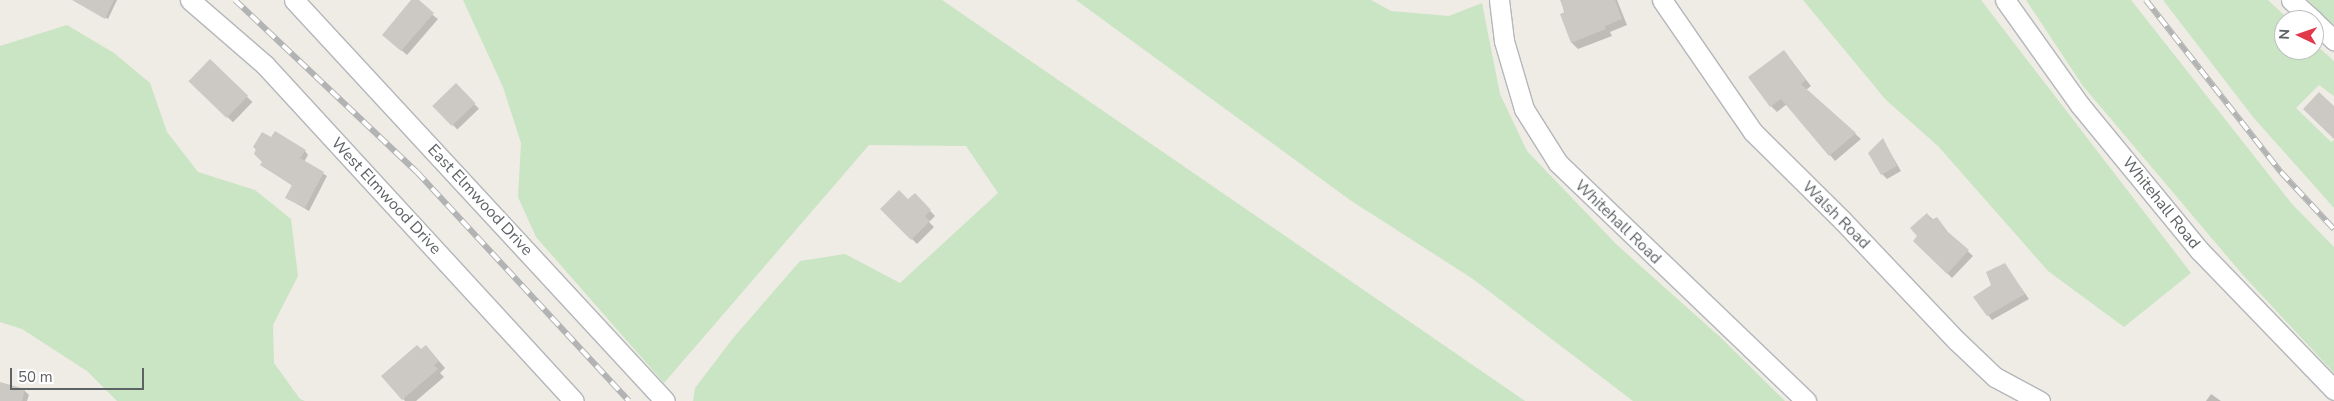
<!DOCTYPE html>
<html>
<head>
<meta charset="utf-8">
<style>
	body { margin:0 }
	#map { position:relative; width:2334px; height:401px; overflow:hidden; background:#efebe5; font-family:"Nunito Sans",sans-serif }
	div>[style] { position:absolute }
	.green>* { inset:0; background:#c9e5c3 }
	.shadow>* { inset:0; background:#0003; transform-origin:0 0 }
	.building>* { inset:0; background:#ccc8c4; transform-origin:0 0 }
	.roads { filter:drop-shadow(1px 0 #b3b7ba) drop-shadow(-1px 0 #b3b7ba) drop-shadow(0 1px #b3b7ba) drop-shadow(0 -1px #b3b7ba) }
	.street>* { height:19px; margin:-9.5px; padding:0 9.5px; transform-origin:9.5px; border-radius:9.5px; background:#fff }
	.rail>* { height:5.5px; margin-top:-2.75px; transform-origin:0; background:repeating-linear-gradient(90deg,#fff 0 11px,#b2b3b3 0 22px); box-sizing:border-box; border-block:1px solid #b2b3b3 }
	span { translate:-50% -50%; white-space:nowrap; text-align:center; line-height:1.15; -webkit-text-stroke:4.5px #fff; paint-order:stroke }
	.street-label { font-size:16px; color:#5d6265 }
	.north { position:absolute; left:2274px; top:10px; width:50px; height:50px; box-sizing:border-box; background:#fff; border:1px solid #bec0c1; border-radius:50%; rotate:273deg; font-size:14px; font-weight:700; line-height:20px; text-align:center; color:#5d6265 }
	.north::after { content:''; display:block; margin:auto; width:18px; height:22px; background:#e23849; clip-path:polygon(50% 0,100% 100%,50% 72%,0 100%) }
	.scale { position:absolute; left:10px; top:368px; width:134px; height:22px; box-sizing:border-box; border:2px solid #5d6265; border-top:0; padding-left:6px; font-size:15px; line-height:18px; white-space:nowrap; color:#5d6265; -webkit-text-stroke:4px #fff; paint-order:stroke }
</style>
</head>
<body>
<div id="map">
	<div class="green">
		<i style="clip-path:polygon(463px 0,942px 0,1525px 401px,693px 401px,695px 388px,734px 337px,800px 261px,845px 254px,900px 283px,998px 193px,966px 146px,869px 145px,664px 383px,536px 237px,518px 197px,521px 143px,503px 87px)"></i>
		<i style="clip-path:polygon(1076px 0,1371px 0,1391px 11px,1449px 16px,1482px 3px,1500px 94px,1527px 151px,1617px 245px,1720px 337px,1785px 401px,1633px 401px,1473px 279px,1350px 200px)"></i>
		<i style="clip-path:polygon(1803px 0,1981px 0,2191px 273px,2124px 327px,2048px 271px,1938px 146px,1886px 100px)"></i>
		<i style="clip-path:polygon(2026px 0,2131px 0,2292px 204px,2334px 247px,2334px 373px,2242px 274px,2083px 86px)"></i>
		<i style="clip-path:polygon(2163px 0,2268px 0,2289px 20px,2284px 20px,2284px 50px,2314px 50px,2314px 43px,2334px 61px,2334px 96px,2319px 85px,2296px 108px,2331px 142px,2334px 140px,2334px 208px,2253px 117px)"></i>
		<i style="clip-path:polygon(2308px 0,2334px 0,2334px 25px,2325px 17px)"></i>
		<i style="clip-path:polygon(67px 25px,114px 53px,150px 83px,167px 132px,198px 172px,255px 190px,291px 219px,298px 276px,273px 325px,274px 363px,300px 399px,305px 401px,117px 401px,87px 371px,22px 329px,0 322px,0 46px)"></i>
	</div>
	<div class="shadow">
		<i style="clip-path:polygon(92px 0,117px 0,108px 19px,89px 8px)"></i>
		<i style="clip-path:polygon(413px 0,438px 19px,407px 55px,388px 39px)"></i>
		<i style="clip-path:polygon(1561px 0,1617px 0,1627px 25px,1610px 32px,1612px 36px,1578px 49px,1572px 43px)"></i>
		<i style="clip-path:polygon(1784px 51px,1811px 86px,1806px 90px,1861px 139px,1835px 161px,1787px 104px,1777px 112px,1771px 106px)"></i>
		<i style="left:210px;top:61px;width:59px;height:28px;rotate:44deg"></i>
		<i style="left:456px;top:85px;width:33px;height:30px;rotate:46deg"></i>
		<i style="clip-path:polygon(271px 139px,305px 151px,308px 155px,304px 162px,327px 176px,309px 211px,287px 198px,293px 186px,261px 165px,264px 162px,254px 147px)"></i>
		<i style="clip-path:polygon(1883px 140px,1901px 171px,1887px 179px,1882px 174px)"></i>
		<i style="clip-path:polygon(915px 195px,935px 216px,929px 222px,934px 227px,917px 244px,882px 209px,908px 201px)"></i>
		<i style="clip-path:polygon(1927px 214px,1973px 256px,1952px 278px,1915px 241px)"></i>
		<i style="clip-path:polygon(2005px 265px,2029px 299px,1992px 320px,1988px 315px,1992px 285px)"></i>
		<i style="clip-path:polygon(421px 351px,433px 354px,445px 368px,440px 373px,444px 377px,416px 401px,405px 401px,383px 376px)"></i>
		<i style="clip-path:polygon(0 384px,24px 390px,29px 395px,27px 401px,0 401px)"></i>
		<i style="clip-path:polygon(2211px 394px,2221px 401px,2206px 401px)"></i>
	</div>
	<div class="building">
		<i style="clip-path:polygon(72px 0,114px 0,105px 19px)"></i>
		<i style="clip-path:polygon(411px 0,419px 0,434px 13px,401px 51px,382px 35px)"></i>
		<i style="clip-path:polygon(1560px 0,1615px 0,1622px 19px,1605px 26px,1606px 29px,1571px 43px,1560px 14px,1565px 12px)"></i>
		<i style="clip-path:polygon(1784px 50px,1806px 80px,1801px 84px,1856px 133px,1829px 156px,1781px 99px,1770px 107px,1748px 77px)"></i>
		<i style="left:210px;top:59px;width:53px;height:31px;rotate:44deg"></i>
		<i style="left:456px;top:83px;width:28px;height:33px;rotate:46deg"></i>
		<i style="clip-path:polygon(2319px 92px,2334px 106px,2334px 139px,2303px 109px)"></i>
		<i style="clip-path:polygon(275px 131px,306px 150px,300px 158px,324px 172px,305px 208px,285px 198px,292px 185px,260px 165px,262px 162px,254px 154px,256px 149px,253px 147px,262px 132px,271px 137px)"></i>
		<i style="clip-path:polygon(1883px 138px,1897px 166px,1881px 175px,1868px 153px)"></i>
		<i style="clip-path:polygon(899px 190px,908px 199px,915px 193px,931px 210px,925px 216px,930px 221px,911px 240px,880px 209px)"></i>
		<i style="clip-path:polygon(1927px 213px,1931px 220px,1937px 217px,1948px 232px,1969px 250px,1947px 274px,1913px 241px,1917px 236px,1910px 228px)"></i>
		<i style="clip-path:polygon(2005px 263px,2025px 294px,1987px 316px,1973px 297px,1991px 285px,1986px 272px)"></i>
		<i style="clip-path:polygon(417px 345px,421px 349px,426px 345px,439px 361px,434px 365px,438px 369px,402px 400px,381px 376px)"></i>
		<i style="clip-path:polygon(0 382px,25px 389px,22px 401px,0 401px)"></i>
	</div>
	<div class="roads">
		<div class="street">
			<i style="left:190px;top:0;width:99px;rotate:40.9deg"></i>
			<i style="left:265px;top:65px;width:456px;rotate:47.4deg"></i>
			<i style="left:294px;top:0;width:546px;rotate:47.23deg"></i>
			<i style="left:1499px;top:0;width:41px;rotate:83deg"></i>
			<i style="left:1504px;top:41px;width:71px;rotate:73.6deg"></i>
			<i style="left:1524px;top:109px;width:64px;rotate:57.8deg"></i>
			<i style="left:1558px;top:163px;width:344px;rotate:43.8deg"></i>
			<i style="left:1662px;top:0;width:160px;rotate:55.4deg"></i>
			<i style="left:1753px;top:132px;width:125px;rotate:44.7deg"></i>
			<i style="left:1842px;top:220px;width:167px;rotate:46.5deg"></i>
			<i style="left:1957px;top:341px;width:52px;rotate:43.5deg"></i>
			<i style="left:1995px;top:377px;width:51px;rotate:28.1deg"></i>
			<i style="left:2005px;top:0;width:129px;rotate:54.5deg"></i>
			<i style="left:2080px;top:105px;width:189px;rotate:50.6deg"></i>
			<i style="left:2200px;top:251px;width:193px;rotate:46deg"></i>
			<i style="left:2291px;top:0;width:30px;rotate:42deg"></i>
			<i style="left:2314px;top:21px;width:28px;rotate:44deg"></i>
		</div>
	</div>
	<div class="rail">
		<i style="left:235px;top:0;width:250px;rotate:43.4deg"></i>
		<i style="left:417px;top:172px;width:312px;rotate:47.2deg"></i>
		<i style="left:2146px;top:0;width:219px;rotate:51.9deg"></i>
		<i style="left:2281px;top:172px;width:78px;rotate:47.1deg"></i>
	</div>
	<div class="street-label">
		<span style="left:386px;top:196px;rotate:47deg">West Elmwood Drive</span>
		<span style="left:480px;top:200px;rotate:47deg">East Elmwood Drive</span>
		<span style="left:2161px;top:203px;rotate:51deg">Whitehall Road</span>
		<span style="left:1836px;top:215px;rotate:45deg">Walsh Road</span>
		<span style="left:1618px;top:222px;rotate:44deg">Whitehall Road</span>
	</div>
	<div class="north">N</div>
	<div class="scale">50 m</div>
</div>
</body>
</html>
